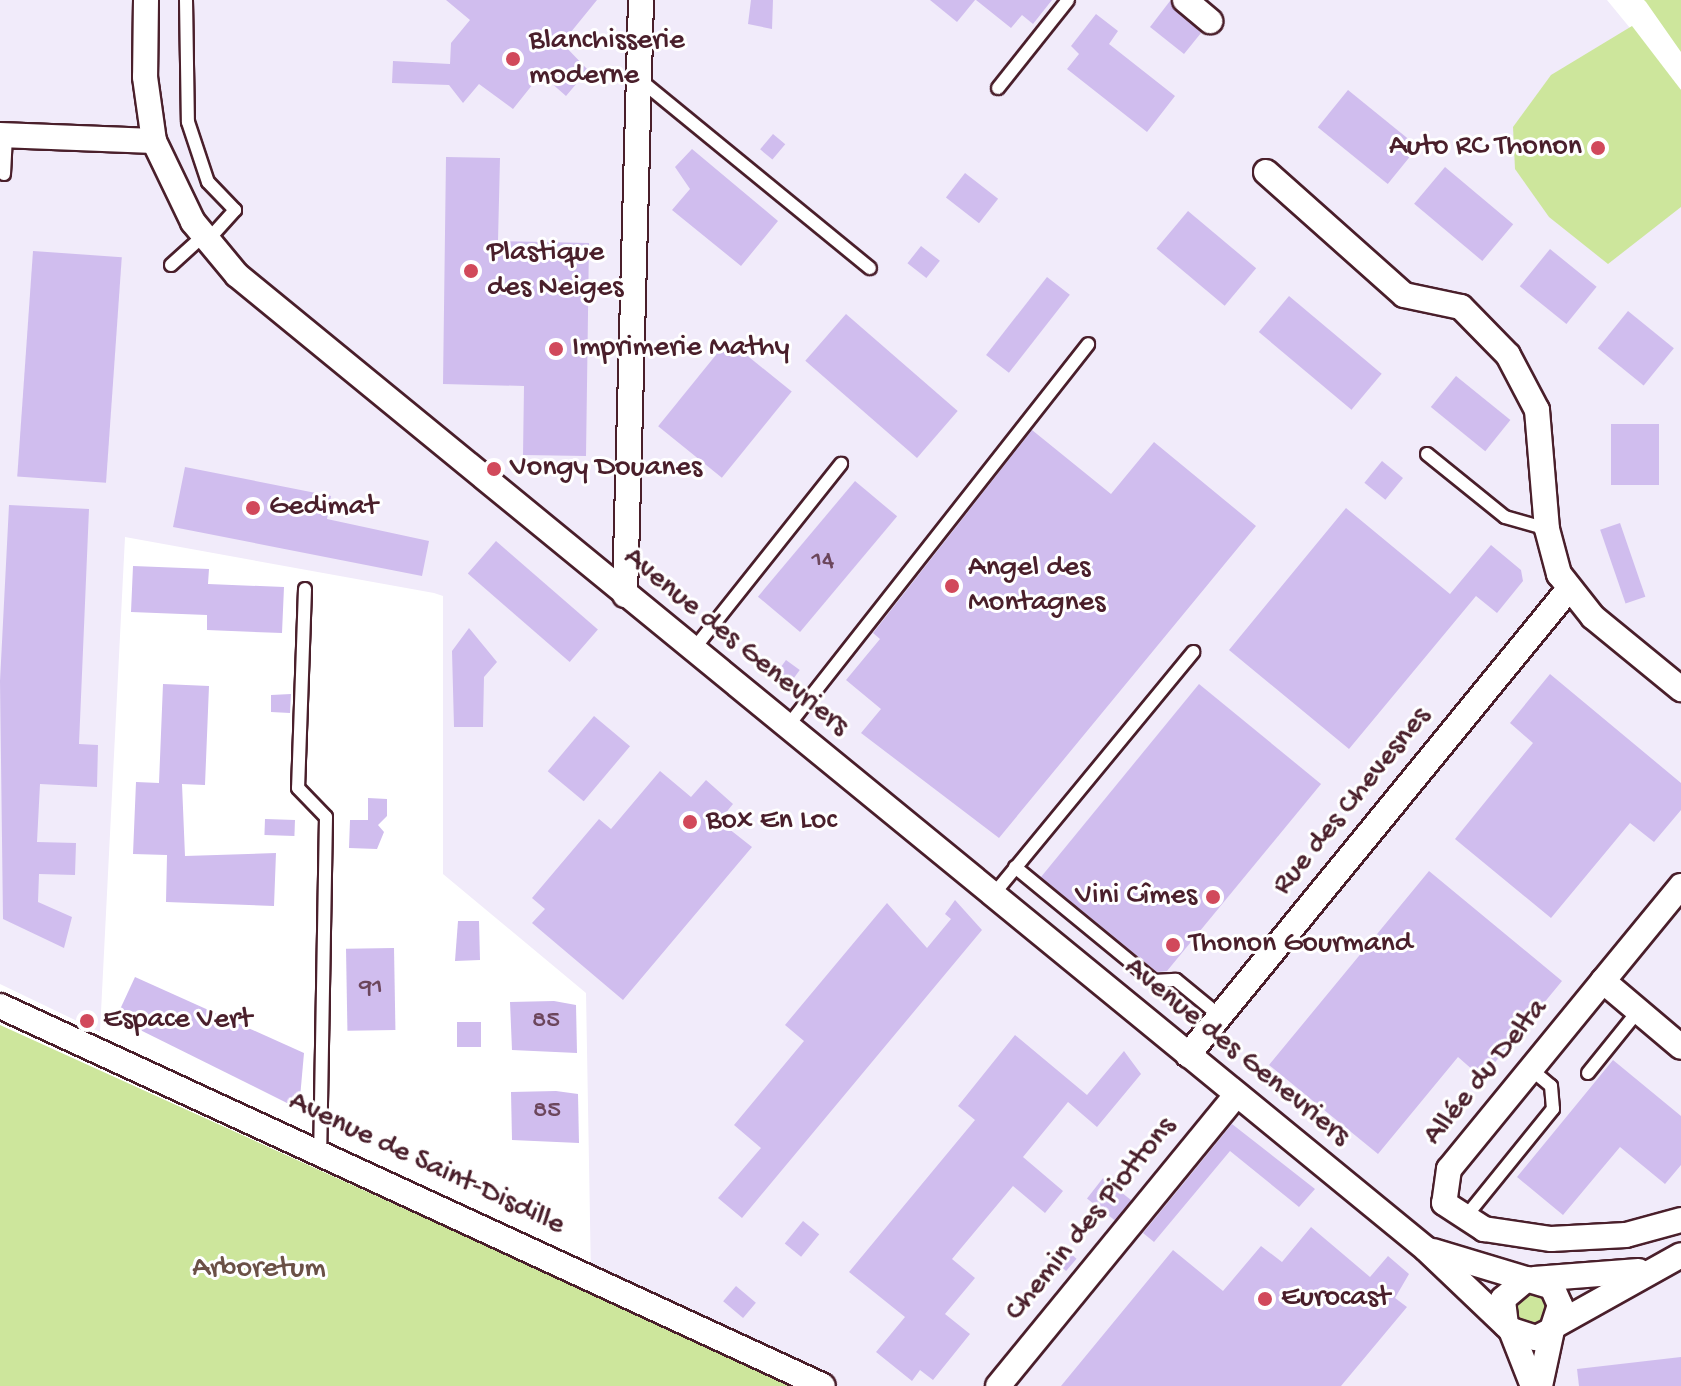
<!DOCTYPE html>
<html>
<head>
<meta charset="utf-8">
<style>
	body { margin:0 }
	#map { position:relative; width:1681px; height:1386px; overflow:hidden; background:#fff; font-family:"Gochi Hand",sans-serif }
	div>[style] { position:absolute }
	.built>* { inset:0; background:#f1ebfa }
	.green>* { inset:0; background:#cde69c }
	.round { border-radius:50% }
	.building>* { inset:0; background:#d0bdee; transform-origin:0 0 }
	.roads { filter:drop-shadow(2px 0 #4a1f2b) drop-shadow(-2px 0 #4a1f2b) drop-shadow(0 2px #4a1f2b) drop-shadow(0 -2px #4a1f2b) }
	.lane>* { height:12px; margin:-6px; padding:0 6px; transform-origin:6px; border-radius:6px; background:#fff }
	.street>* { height:24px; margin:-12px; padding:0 12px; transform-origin:12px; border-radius:12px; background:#fff }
	.dots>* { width:22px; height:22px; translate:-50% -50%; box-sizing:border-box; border:4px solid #fff; border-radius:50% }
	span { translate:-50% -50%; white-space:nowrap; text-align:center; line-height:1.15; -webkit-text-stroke:6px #fff; paint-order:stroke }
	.number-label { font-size:26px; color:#6c465c }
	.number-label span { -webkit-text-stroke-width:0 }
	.poi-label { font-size:30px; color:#4a1f2b }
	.left { translate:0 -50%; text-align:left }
	.right { translate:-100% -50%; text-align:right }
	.street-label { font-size:30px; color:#4a1f2b }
	.park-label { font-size:30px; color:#6b5147 }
</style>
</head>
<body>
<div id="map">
	<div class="built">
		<i style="clip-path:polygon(0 0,1607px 0,1681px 90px,1681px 1386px,823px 1386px,591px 1277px,586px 993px,443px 874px,443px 596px,434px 593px,125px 537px,100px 1032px,0 984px)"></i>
	</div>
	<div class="green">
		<i style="clip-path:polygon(1644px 0,1681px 0,1681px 52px,1646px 2px)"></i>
		<i style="clip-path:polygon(1632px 26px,1681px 90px,1681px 207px,1608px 264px,1549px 217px,1515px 169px,1513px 127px,1551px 75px)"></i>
		<i style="clip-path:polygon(0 1025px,165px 1100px,795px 1386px,0 1386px)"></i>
		<i class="round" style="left:1514px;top:1292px;width:34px;height:34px"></i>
	</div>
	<div class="building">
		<i style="clip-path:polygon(446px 0,597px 0,562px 43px,588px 70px,566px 96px,541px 74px,513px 109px,479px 84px,463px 103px,449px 85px,392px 83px,393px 61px,450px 64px,451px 43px,470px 20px)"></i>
		<i style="clip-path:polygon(751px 0,773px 0,772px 29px,748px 24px)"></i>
		<i style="clip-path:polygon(930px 0,975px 0,957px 22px)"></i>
		<i style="clip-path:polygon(976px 0,1052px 0,1033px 24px,1022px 15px,1011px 28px)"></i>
		<i style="clip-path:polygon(1170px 1px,1201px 33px,1184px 54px,1150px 27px)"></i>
		<i style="clip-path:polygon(1096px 14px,1118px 31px,1109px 44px,1175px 96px,1147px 132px,1067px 69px,1079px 54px,1071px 46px)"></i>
		<i style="left:1348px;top:90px;width:90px;height:48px;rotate:39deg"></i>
		<i style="left:773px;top:134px;width:16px;height:20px;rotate:40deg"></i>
		<i style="clip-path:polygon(692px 149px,778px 221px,741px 266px,672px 210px,690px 189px,675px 167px)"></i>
		<i style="clip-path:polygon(446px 157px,500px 158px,498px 241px,589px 243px,586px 456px,523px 455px,524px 386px,443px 384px)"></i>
		<i style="left:1445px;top:167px;width:89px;height:48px;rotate:40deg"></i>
		<i style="left:965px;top:173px;width:42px;height:31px;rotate:38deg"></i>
		<i style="left:1188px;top:211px;width:89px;height:49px;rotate:40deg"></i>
		<i style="left:921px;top:246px;width:24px;height:22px;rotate:38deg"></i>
		<i style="left:1550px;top:249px;width:60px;height:48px;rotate:39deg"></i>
		<i style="left:33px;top:251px;width:89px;height:226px;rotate:4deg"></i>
		<i style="left:1047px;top:277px;width:29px;height:99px;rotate:38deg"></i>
		<i style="left:1289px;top:296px;width:121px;height:47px;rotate:40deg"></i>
		<i style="left:1628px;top:311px;width:59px;height:48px;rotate:39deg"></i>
		<i style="left:846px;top:314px;width:148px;height:62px;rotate:41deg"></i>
		<i style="left:728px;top:340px;width:82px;height:111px;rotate:39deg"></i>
		<i style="left:1456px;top:376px;width:70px;height:40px;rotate:39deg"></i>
		<i style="left:1659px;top:424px;width:61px;height:48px;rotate:90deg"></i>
		<i style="clip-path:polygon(1032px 430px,1111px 494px,1154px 442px,1256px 526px,999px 838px,861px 733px,881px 709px,846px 680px,880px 639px,873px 633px)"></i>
		<i style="left:1382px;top:461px;width:27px;height:28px;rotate:39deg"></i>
		<i style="clip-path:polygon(185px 467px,331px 496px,327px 519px,429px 541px,422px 576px,173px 527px)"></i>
		<i style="left:855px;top:481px;width:55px;height:151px;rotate:40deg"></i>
		<i style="clip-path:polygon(9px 505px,89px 509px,79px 744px,98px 745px,97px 787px,40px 784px,37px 842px,76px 843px,75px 875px,39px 874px,38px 902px,72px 917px,64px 948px,3px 919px,0 681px)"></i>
		<i style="clip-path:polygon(1346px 508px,1450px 594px,1491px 545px,1521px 570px,1523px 581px,1497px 613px,1476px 596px,1349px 749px,1229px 650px)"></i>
		<i style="left:1620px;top:523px;width:78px;height:21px;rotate:71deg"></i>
		<i style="left:496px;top:541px;width:135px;height:43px;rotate:41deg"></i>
		<i style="clip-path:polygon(133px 566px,209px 569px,208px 584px,284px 587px,282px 633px,207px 630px,207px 615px,131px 612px)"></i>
		<i style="clip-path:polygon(469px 628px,497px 662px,484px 677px,483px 727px,454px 727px,452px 651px)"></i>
		<i style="left:786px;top:660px;width:17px;height:18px;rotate:36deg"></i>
		<i style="clip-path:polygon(1550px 674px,1681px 783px,1681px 810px,1654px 842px,1630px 823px,1551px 918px,1455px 839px,1533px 743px,1510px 723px)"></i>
		<i style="clip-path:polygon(163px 684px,209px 686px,205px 785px,182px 784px,185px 856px,276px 853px,274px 906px,166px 902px,167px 855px,133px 854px,136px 782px,159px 783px)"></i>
		<i style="clip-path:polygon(1199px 684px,1321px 784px,1167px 971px,1157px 972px,1041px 877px)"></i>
		<i style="clip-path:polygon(291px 694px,290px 713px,271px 712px,271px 695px)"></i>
		<i style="left:594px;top:716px;width:47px;height:72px;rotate:40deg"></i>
		<i style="clip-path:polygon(660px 771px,691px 797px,706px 780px,733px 804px,719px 821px,752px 847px,623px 1000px,532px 923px,545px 909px,532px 898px,599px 819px,611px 829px)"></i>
		<i style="clip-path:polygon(368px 798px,387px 799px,387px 816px,378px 825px,384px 832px,377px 849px,349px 848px,350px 820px,368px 820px)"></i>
		<i style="left:265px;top:819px;width:30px;height:16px;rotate:2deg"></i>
		<i style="clip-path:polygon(1429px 871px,1562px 981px,1482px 1078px,1458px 1057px,1378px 1154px,1269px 1065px)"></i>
		<i style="clip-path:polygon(955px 900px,982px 930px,742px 1218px,718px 1198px,761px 1148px,734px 1125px,804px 1041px,785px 1025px,887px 903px,927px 948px,951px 919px,945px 914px)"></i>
		<i style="clip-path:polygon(458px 921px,479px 921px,480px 960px,455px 961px)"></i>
		<i style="left:394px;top:948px;width:82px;height:48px;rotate:89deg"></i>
		<i style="clip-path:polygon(135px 977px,304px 1053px,299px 1109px,116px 1018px)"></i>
		<i style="clip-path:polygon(554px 1001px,576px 1005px,577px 1053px,512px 1050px,510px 1002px)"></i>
		<i style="left:481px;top:1022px;width:25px;height:24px;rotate:90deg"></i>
		<i style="clip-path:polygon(1015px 1035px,1087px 1095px,1124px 1051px,1141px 1074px,1097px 1127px,1068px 1102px,1023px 1157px,1063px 1191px,1045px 1213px,1013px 1186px,952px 1259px,975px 1278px,945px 1314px,970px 1334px,933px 1380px,920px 1370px,912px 1381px,876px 1352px,905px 1317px,849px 1272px,975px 1120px,958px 1106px)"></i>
		<i style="clip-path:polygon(1613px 1060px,1681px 1116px,1681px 1165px,1665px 1184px,1620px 1147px,1563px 1215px,1517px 1177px)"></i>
		<i style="clip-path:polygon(556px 1091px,578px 1094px,579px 1143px,512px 1140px,511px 1092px)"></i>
		<i style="clip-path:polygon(1232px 1124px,1315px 1189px,1299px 1207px,1230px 1151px,1154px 1242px,1143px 1233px)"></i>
		<i style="left:1103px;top:1178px;width:36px;height:26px;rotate:38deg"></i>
		<i style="left:803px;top:1221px;width:21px;height:29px;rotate:39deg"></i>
		<i style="clip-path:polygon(1311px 1227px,1370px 1277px,1388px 1256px,1409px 1274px,1395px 1298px,1407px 1307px,1341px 1386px,1061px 1386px,1173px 1250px,1223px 1291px,1261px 1246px,1282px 1262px)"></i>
		<i style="left:1063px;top:1247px;width:18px;height:16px;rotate:41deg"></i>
		<i style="left:736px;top:1286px;width:26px;height:20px;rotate:40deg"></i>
		<i style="clip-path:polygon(1681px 1357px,1681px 1386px,1579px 1386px,1577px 1369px)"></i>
	</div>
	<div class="roads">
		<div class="lane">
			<i style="left:186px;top:0;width:122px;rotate:89.1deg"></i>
			<i style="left:188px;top:122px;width:63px;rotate:71.6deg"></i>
			<i style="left:208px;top:182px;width:39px;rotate:46deg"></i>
			<i style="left:235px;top:210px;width:42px;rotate:132.1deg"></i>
			<i style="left:640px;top:80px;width:297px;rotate:39.3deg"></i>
			<i style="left:998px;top:88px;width:112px;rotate:-51.5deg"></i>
			<i style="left:4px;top:174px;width:39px;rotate:-87deg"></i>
			<i style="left:171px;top:265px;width:43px;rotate:-42.2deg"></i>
			<i style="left:1427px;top:454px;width:100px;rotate:38.9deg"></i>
			<i style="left:1505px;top:517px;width:44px;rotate:15.9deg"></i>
			<i style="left:305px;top:589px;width:199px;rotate:92deg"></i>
			<i style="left:298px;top:788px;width:40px;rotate:46deg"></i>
			<i style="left:326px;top:817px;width:334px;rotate:91deg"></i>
			<i style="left:693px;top:650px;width:238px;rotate:-51.5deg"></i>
			<i style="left:787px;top:727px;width:487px;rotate:-51.8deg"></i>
			<i style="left:1015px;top:867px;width:180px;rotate:39.4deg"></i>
			<i style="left:1154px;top:981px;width:22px;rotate:-3deg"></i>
			<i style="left:1176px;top:980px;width:57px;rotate:39.3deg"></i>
			<i style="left:993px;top:895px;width:315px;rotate:-50.5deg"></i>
			<i style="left:1588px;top:1073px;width:80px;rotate:-51.1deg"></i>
			<i style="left:1463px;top:1220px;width:143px;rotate:-51deg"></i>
			<i style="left:1553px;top:1109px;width:23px;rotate:-95deg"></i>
			<i style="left:1551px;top:1086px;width:26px;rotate:-140deg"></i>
		</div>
		<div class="street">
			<i style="left:146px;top:0;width:77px;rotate:90.7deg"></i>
			<i style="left:145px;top:77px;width:65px;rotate:82deg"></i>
			<i style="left:154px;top:141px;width:90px;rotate:64.3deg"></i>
			<i style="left:193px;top:222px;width:69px;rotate:50.3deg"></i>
			<i style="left:237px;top:275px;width:1537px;rotate:39.32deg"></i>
			<i style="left:1426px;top:1249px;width:117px;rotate:43.6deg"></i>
			<i style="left:1511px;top:1330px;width:60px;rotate:68.6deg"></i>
			<i style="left:1185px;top:0;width:33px;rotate:40deg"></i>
			<i style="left:0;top:135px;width:154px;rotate:2.2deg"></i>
			<i style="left:1266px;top:172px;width:185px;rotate:41.7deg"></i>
			<i style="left:1404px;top:295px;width:58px;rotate:11.9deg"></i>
			<i style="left:1461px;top:307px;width:67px;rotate:45.6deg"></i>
			<i style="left:1508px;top:355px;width:62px;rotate:62.2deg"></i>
			<i style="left:1537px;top:410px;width:119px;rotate:85.2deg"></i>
			<i style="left:1547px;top:529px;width:47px;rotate:75.1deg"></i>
			<i style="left:1559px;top:574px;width:55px;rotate:51.7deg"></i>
			<i style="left:1593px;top:617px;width:114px;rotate:39.3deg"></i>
			<i style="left:625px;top:595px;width:595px;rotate:-88.46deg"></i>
			<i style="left:1681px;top:886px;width:123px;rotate:129.4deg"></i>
			<i style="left:1603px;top:981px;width:102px;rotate:40.2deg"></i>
			<i style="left:1603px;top:981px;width:243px;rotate:129.3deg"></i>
			<i style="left:1449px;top:1169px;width:34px;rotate:98deg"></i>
			<i style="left:1444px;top:1203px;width:48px;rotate:33deg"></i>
			<i style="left:1484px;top:1229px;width:68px;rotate:8.5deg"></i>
			<i style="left:1551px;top:1239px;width:75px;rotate:-3.1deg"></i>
			<i style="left:1626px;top:1235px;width:57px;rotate:-15.3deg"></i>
			<i style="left:0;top:1006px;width:906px;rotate:24.78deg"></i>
			<i style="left:1188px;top:1055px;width:601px;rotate:-50.74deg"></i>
			<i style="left:1433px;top:1251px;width:124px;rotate:16.8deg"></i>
			<i style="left:1552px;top:1287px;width:20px;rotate:66deg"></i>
			<i style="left:1560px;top:1305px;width:26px;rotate:108deg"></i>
			<i style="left:1552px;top:1330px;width:18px;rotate:153deg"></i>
			<i style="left:1536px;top:1338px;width:26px;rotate:-162deg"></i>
			<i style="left:1534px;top:1279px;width:105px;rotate:-4.4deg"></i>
			<i style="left:1506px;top:1325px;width:26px;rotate:-97deg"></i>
			<i style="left:1503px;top:1299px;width:31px;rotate:-40deg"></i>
			<i style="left:1556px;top:1325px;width:143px;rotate:-29.2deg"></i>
			<i style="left:998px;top:1386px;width:376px;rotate:-50.7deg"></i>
			<i style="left:1540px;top:1386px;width:57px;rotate:-77.9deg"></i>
		</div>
	</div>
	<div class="dots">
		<i style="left:513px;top:59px;background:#d1495b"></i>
		<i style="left:1598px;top:148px;background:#d1495b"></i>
		<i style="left:471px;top:271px;background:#d1495b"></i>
		<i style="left:556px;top:349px;background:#d1495b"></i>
		<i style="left:494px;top:469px;background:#d1495b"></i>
		<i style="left:253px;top:508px;background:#d1495b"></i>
		<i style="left:952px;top:586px;background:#d1495b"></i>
		<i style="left:690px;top:822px;background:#d1495b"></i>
		<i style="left:1213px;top:897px;background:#d1495b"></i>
		<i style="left:1173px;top:945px;background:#d1495b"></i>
		<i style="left:87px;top:1021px;background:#d1495b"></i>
		<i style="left:1265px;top:1299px;background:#d1495b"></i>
	</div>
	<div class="number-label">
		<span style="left:823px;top:562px">14</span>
		<span style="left:371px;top:989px">91</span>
		<span style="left:546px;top:1022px">85</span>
		<span style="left:547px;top:1112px">85</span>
	</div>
	<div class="poi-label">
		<span class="left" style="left:529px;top:59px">Blanchisserie<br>moderne</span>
		<span class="right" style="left:1582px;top:148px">Auto RC Thonon</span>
		<span class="left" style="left:487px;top:271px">Plastique<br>des Neiges</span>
		<span class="left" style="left:572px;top:349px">Imprimerie Mathy</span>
		<span class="left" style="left:510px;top:469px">Vongy Douanes</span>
		<span class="left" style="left:269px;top:508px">Gedimat</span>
		<span class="left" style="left:968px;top:586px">Angel des<br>Montagnes</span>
		<span class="left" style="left:706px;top:822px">Box En Loc</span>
		<span class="right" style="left:1197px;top:897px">Vini Cîmes</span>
		<span class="left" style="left:1189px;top:945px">Thonon Gourmand</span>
		<span class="left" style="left:103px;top:1021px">Espace Vert</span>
		<span class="left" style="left:1281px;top:1299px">Eurocast</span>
	</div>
	<div class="street-label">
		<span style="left:735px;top:643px;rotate:39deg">Avenue des Genevriers</span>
		<span style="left:1353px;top:802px;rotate:-51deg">Rue des Chevesnes</span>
		<span style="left:1236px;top:1053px;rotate:39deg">Avenue des Genevriers</span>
		<span style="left:1487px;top:1073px;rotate:-51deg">Allée du Delta</span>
		<span style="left:426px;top:1165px;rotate:25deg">Avenue de Saint-Disdille</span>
		<span style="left:1092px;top:1220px;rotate:-51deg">Chemin des Piottons</span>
	</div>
	<div class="park-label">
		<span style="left:259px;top:1270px">Arboretum</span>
	</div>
</div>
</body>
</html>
